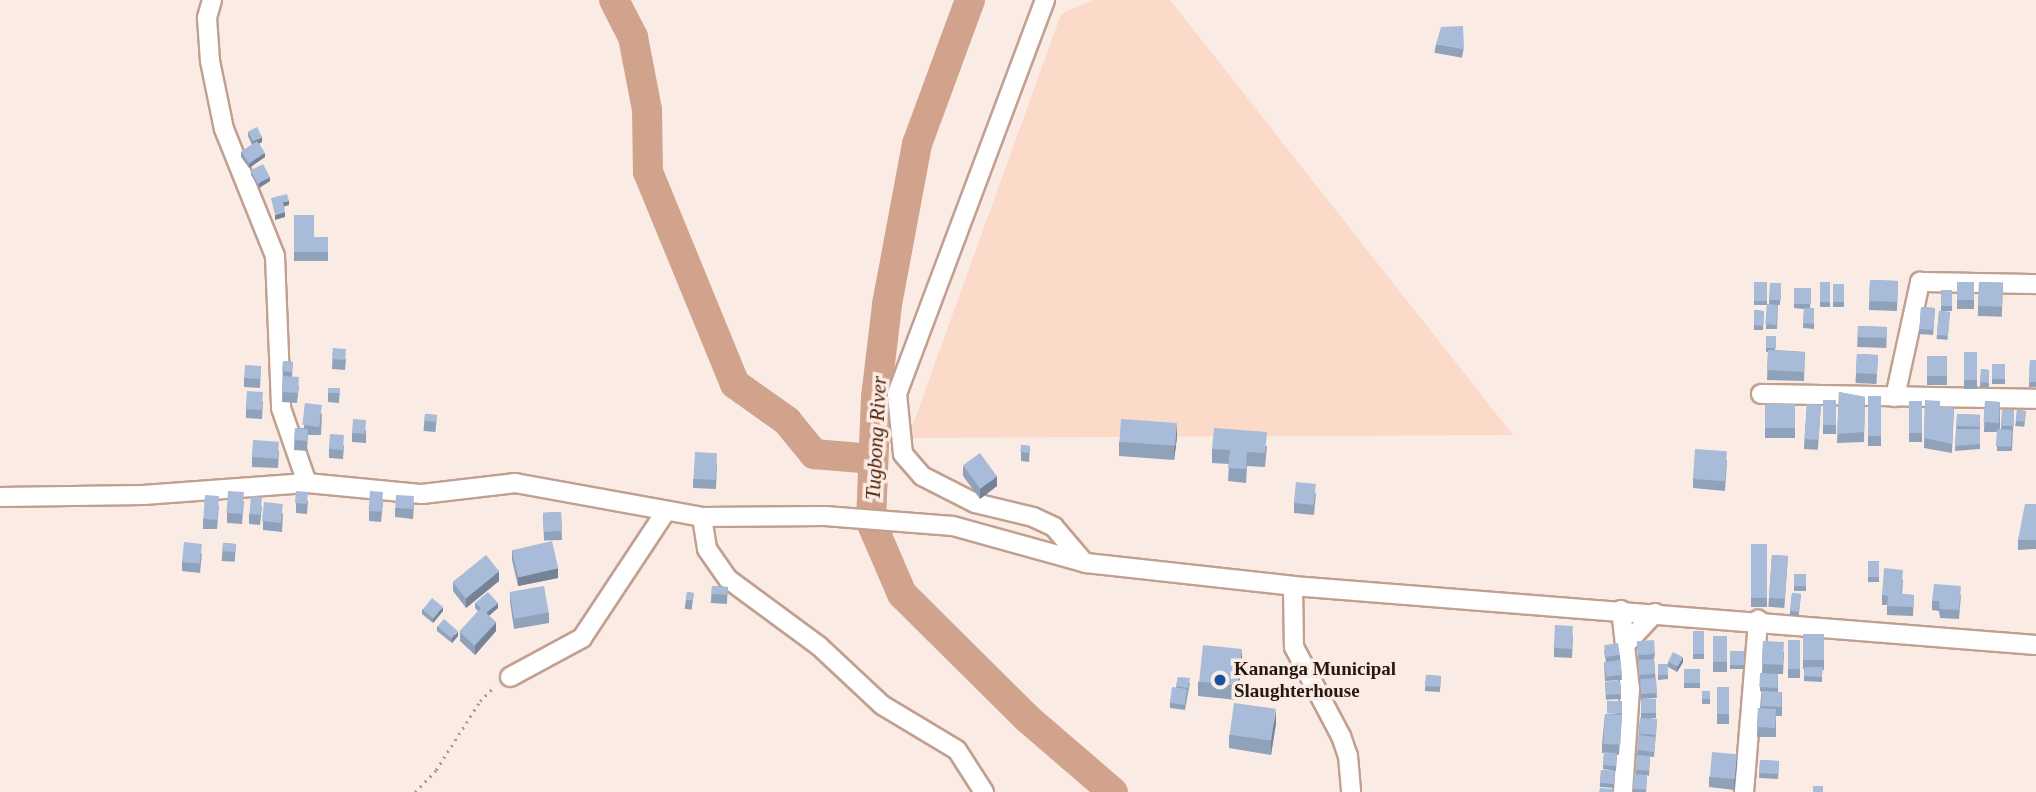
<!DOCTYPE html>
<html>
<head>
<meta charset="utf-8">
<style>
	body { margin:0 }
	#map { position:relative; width:2036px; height:792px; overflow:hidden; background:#faece5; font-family:"Times New Roman",serif }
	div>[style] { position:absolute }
	.green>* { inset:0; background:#fbdaca }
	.river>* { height:30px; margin:-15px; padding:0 15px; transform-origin:15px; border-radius:15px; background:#d2a38c }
	.path>* { height:2.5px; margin-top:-1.25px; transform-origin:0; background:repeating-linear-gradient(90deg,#a79993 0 2px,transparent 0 7px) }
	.roads { filter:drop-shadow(2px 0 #c2a090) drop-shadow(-2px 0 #c2a090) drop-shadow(0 2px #c2a090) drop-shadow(0 -2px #c2a090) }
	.minor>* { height:18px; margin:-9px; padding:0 9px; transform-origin:9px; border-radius:9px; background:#fff }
	.wall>* { inset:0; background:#90a1ba; transform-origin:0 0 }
	.shaded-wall>* { inset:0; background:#768397 }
	.building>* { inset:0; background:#a8bbd8; transform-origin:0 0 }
	.dots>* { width:19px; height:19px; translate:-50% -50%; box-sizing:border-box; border:4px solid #faece5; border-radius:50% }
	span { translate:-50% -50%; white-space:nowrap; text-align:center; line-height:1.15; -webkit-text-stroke:7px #faece5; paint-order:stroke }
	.poi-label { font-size:19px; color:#251812; font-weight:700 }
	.left { translate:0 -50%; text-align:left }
	.water-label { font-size:21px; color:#4e2108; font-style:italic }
</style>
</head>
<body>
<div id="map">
	<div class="green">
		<i style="clip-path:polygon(1093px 0,1170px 0,1513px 435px,908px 438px,1061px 14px)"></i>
	</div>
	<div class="river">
		<i style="left:614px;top:0;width:42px;rotate:62.8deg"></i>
		<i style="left:633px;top:37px;width:74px;rotate:79.1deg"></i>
		<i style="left:647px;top:110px;width:62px;rotate:89.1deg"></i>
		<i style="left:648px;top:172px;width:229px;rotate:67.7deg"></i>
		<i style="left:735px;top:384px;width:64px;rotate:35.4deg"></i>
		<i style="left:787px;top:421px;width:43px;rotate:50.7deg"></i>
		<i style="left:814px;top:454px;width:59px;rotate:4.8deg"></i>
		<i style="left:970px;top:0;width:153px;rotate:110.2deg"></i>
		<i style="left:917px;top:144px;width:164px;rotate:100.6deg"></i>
		<i style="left:887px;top:305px;width:93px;rotate:96.8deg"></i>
		<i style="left:876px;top:397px;width:125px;rotate:92.3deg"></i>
		<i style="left:871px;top:522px;width:78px;rotate:66.7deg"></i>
		<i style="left:902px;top:594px;width:177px;rotate:44.8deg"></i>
		<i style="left:1028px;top:719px;width:112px;rotate:40.7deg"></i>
	</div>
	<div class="path">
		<i style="left:415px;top:792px;width:30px;rotate:-46deg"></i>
		<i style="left:436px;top:770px;width:82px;rotate:-57.5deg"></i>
		<i style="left:480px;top:701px;width:21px;rotate:-45deg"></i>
	</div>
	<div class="roads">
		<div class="minor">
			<i style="left:212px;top:0;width:19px;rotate:106deg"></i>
			<i style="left:207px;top:18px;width:43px;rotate:86deg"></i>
			<i style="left:210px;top:61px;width:69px;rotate:78.4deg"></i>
			<i style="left:224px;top:129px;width:137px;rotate:68.1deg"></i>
			<i style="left:275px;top:256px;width:152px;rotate:87.7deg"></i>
			<i style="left:281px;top:408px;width:79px;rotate:70.9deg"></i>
			<i style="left:1045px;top:0;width:421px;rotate:110.6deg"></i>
			<i style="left:897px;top:394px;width:60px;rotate:84.3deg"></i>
			<i style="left:903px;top:454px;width:29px;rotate:49deg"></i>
			<i style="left:922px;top:476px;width:59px;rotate:27deg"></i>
			<i style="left:975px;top:503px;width:60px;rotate:13.6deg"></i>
			<i style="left:1033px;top:517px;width:23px;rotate:25deg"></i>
			<i style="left:1054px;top:527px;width:45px;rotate:49.5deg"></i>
			<i style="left:1761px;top:394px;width:275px;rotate:1deg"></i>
			<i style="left:1895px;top:397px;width:118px;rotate:-77.7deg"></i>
			<i style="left:1920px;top:282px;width:116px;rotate:1deg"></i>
			<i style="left:0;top:497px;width:143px;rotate:-0.8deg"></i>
			<i style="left:143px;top:495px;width:164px;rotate:-4.2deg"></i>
			<i style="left:307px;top:483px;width:116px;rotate:5.5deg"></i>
			<i style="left:422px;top:494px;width:94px;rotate:-6.7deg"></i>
			<i style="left:515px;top:483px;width:190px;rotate:10.3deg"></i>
			<i style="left:702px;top:517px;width:123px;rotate:-0.5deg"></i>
			<i style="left:825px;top:516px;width:128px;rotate:4.5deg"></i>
			<i style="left:953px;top:526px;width:138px;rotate:15.5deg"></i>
			<i style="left:1086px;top:563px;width:208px;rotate:6.3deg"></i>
			<i style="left:1293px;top:586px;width:745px;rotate:4.54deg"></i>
			<i style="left:702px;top:517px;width:32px;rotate:81deg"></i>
			<i style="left:707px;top:549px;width:37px;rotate:55deg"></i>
			<i style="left:728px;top:579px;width:113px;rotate:36.4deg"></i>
			<i style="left:819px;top:646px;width:86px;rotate:43.1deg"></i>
			<i style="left:882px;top:705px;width:87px;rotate:31deg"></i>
			<i style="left:957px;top:750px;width:50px;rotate:57.3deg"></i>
			<i style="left:1293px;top:586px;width:61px;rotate:89.1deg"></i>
			<i style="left:1294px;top:647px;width:101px;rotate:62.2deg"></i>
			<i style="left:1341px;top:736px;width:21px;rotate:71deg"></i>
			<i style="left:1348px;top:756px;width:36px;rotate:85deg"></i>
			<i style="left:1621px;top:610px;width:80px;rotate:83.5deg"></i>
			<i style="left:1630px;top:689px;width:103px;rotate:93.9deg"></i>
			<i style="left:1625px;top:645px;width:44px;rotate:-46.8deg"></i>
			<i style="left:510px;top:677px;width:82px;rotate:-28.4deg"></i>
			<i style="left:582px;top:638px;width:152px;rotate:-56.5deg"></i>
			<i style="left:1744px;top:792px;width:173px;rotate:-85.3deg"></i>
		</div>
	</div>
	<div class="wall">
		<i style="left:1436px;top:44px;width:28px;height:9px;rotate:10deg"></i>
		<i style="clip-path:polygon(248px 132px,262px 142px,259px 143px,265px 157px,249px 168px,241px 157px,241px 152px,252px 145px,248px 136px)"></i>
		<i style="clip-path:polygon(251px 171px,270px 181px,259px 188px,251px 175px)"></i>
		<i style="clip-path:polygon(294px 215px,314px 237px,328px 237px,328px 261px,294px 261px)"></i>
		<i style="left:1870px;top:280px;width:28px;height:30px;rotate:2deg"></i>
		<i style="left:1754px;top:282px;width:13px;height:23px"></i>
		<i style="left:1820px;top:282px;width:10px;height:25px"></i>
		<i style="left:1957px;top:282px;width:17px;height:27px"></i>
		<i style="left:1979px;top:282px;width:24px;height:34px;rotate:2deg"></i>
		<i style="clip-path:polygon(1770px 283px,1781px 283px,1780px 305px,1778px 305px,1777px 329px,1766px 329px,1767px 304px,1769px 304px)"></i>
		<i style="left:1833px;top:284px;width:11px;height:23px"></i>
		<i style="clip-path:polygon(1794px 288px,1811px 288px,1810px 308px,1814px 308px,1814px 329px,1803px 328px,1804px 309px,1794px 308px)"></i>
		<i style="left:1941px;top:290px;width:11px;height:21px"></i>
		<i style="left:1921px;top:307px;width:14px;height:27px;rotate:4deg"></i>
		<i style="clip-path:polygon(1754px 310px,1764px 311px,1763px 330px,1754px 330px)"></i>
		<i style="left:1939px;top:311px;width:11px;height:28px;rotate:5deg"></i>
		<i style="left:1858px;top:326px;width:29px;height:21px;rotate:2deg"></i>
		<i style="clip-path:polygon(1766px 336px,1776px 336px,1775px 350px,1805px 352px,1804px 381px,1767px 380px,1768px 352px,1766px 352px)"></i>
		<i style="clip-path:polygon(333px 348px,346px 359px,345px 370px,332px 369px)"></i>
		<i style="left:1964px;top:352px;width:13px;height:37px"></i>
		<i style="left:1857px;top:354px;width:21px;height:29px;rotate:3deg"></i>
		<i style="left:1927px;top:356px;width:20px;height:29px"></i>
		<i style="clip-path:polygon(2030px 360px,2036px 360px,2036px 387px,2029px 387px)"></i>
		<i style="clip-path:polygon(283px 361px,293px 362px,292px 377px,299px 386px,297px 403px,282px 402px)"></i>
		<i style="left:1992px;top:364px;width:13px;height:20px"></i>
		<i style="clip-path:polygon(261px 366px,260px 388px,244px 387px,244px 378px)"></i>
		<i style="clip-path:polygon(1981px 369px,1989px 370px,1989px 387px,1980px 387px)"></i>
		<i style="clip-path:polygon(328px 388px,340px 388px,339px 403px,328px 402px)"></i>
		<i style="clip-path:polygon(1839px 392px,1865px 397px,1864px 442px,1837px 443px)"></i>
		<i style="left:1868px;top:396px;width:13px;height:50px"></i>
		<i style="left:1823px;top:400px;width:13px;height:34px"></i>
		<i style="clip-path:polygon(1925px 400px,1940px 407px,1954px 407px,1952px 453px,1924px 448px)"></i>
		<i style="clip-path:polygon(263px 401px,262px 419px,246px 418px,246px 409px)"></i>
		<i style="left:1909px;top:401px;width:13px;height:41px"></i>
		<i style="clip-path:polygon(1985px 401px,2000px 402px,2000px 429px,2001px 429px,2002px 410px,2014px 410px,2012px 451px,1997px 451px,1997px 432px,1984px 432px)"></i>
		<i style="clip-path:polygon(305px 403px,322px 414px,321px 435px,308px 435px,307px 451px,294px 450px,295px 428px,304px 428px)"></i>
		<i style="left:1765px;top:404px;width:30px;height:34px"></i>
		<i style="left:1807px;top:404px;width:14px;height:45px;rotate:4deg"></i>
		<i style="left:2017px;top:410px;width:9px;height:16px;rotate:6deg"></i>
		<i style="left:425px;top:414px;width:12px;height:17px;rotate:5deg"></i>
		<i style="clip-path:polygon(1957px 414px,1980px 415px,1980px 449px,1955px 451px)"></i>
		<i style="clip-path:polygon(366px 430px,366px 443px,352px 442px,352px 433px)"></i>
		<i style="clip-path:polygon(1177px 437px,1174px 460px,1119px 456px,1119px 442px)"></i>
		<i style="clip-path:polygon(344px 445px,343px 459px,329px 458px,329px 449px)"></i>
		<i style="clip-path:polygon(1021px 445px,1030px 446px,1029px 462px,1021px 461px)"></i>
		<i style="clip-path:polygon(1267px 446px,1265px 467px,1247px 466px,1246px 483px,1228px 481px,1229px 464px,1212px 463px,1212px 449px)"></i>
		<i style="clip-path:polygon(279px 451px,278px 468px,252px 467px,252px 457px)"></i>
		<i style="clip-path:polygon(1727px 460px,1725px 491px,1693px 488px,1693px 479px)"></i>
		<i style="clip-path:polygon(717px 463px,716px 489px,693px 488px,693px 479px)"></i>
		<i style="clip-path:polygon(963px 466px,997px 486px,980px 499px,963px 476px)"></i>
		<i style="clip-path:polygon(296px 491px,308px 501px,307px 514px,296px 513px)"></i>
		<i style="clip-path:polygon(1316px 493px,1314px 515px,1294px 513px,1294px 503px)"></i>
		<i style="clip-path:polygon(244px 501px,242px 524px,227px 523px,227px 513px)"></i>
		<i style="clip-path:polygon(383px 502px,381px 522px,369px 521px,369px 511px)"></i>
		<i style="clip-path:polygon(2036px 504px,2036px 549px,2018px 550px,2018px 540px)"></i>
		<i style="clip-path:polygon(219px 505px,217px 529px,203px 529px,203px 519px)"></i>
		<i style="clip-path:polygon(414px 505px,413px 519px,395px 517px,395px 508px)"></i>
		<i style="clip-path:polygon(262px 506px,260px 525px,249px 524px,249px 514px)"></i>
		<i style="left:561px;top:512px;width:28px;height:18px;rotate:88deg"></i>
		<i style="clip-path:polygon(283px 513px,282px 532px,263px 530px,263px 521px)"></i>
		<i style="left:223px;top:543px;width:13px;height:18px;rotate:4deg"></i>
		<i style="left:1751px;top:544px;width:16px;height:63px"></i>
		<i style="clip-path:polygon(512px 550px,558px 578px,518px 586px,512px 560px)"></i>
		<i style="clip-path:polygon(202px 553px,200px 573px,182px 571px,182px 562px)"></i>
		<i style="left:1772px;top:555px;width:16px;height:52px;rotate:4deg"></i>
		<i style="left:1868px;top:561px;width:11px;height:21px"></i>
		<i style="left:1794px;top:574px;width:12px;height:17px"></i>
		<i style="clip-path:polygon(1903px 579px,1902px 594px,1914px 595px,1913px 616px,1887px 615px,1887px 605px,1882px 605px,1882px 595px)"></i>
		<i style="clip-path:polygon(499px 581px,466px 608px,453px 591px,453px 582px)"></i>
		<i style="left:712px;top:586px;width:16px;height:17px;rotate:4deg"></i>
		<i style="left:687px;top:592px;width:7px;height:17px;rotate:8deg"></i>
		<i style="clip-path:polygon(510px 593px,549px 613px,549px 623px,514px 629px,510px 602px)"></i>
		<i style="left:1792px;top:593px;width:9px;height:22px;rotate:6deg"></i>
		<i style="clip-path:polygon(1961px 595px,1959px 619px,1940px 618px,1939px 611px,1932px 610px,1932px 601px)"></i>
		<i style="clip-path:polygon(475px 603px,498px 608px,489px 616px,496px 631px,475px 655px,460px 641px,460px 632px,478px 611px,475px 608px)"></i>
		<i style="clip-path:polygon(422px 609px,443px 611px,433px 623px,422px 614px)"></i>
		<i style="clip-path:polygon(437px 626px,458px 636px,452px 643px,437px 631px)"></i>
		<i style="left:1704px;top:631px;width:28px;height:11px;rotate:90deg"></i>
		<i style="clip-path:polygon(1803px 634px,1824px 634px,1824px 670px,1822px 670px,1822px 682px,1804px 681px,1804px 669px,1803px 669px)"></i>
		<i style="clip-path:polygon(1573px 635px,1572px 658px,1554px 657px,1554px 648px)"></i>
		<i style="left:1713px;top:636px;width:14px;height:36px"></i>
		<i style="left:1788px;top:640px;width:12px;height:38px"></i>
		<i style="clip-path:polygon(1637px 641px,1655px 654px,1654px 659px,1657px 698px,1641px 699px)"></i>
		<i style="clip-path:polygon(1763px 641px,1784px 652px,1783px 674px,1778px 674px,1778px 692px,1782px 692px,1782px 716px,1776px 716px,1776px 737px,1757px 737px,1758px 708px,1761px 709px,1762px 692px,1760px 691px,1760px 673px,1762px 673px)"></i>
		<i style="clip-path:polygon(1604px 650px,1620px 655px,1622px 680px,1605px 681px,1604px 662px,1606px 662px)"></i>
		<i style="left:1730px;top:651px;width:14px;height:18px"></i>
		<i style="clip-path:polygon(1668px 662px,1683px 662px,1677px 672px,1668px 667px,1668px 679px,1658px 680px,1658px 665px,1668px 664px)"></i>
		<i style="clip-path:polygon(1242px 663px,1237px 700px,1198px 696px,1198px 682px)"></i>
		<i style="left:1684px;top:669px;width:16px;height:19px"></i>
		<i style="left:1426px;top:675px;width:15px;height:16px;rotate:4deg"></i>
		<i style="clip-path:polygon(1178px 677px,1190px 683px,1185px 710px,1170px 708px,1170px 703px,1176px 688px)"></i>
		<i style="left:1620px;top:681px;width:18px;height:15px;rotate:87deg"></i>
		<i style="left:1717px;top:687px;width:12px;height:37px"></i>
		<i style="left:1702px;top:691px;width:8px;height:13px"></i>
		<i style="clip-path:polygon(1656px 699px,1656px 718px,1647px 719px,1657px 719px,1654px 757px,1637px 755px,1640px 718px,1641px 718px,1641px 700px)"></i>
		<i style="clip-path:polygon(1622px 713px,1619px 755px,1617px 755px,1616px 771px,1603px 769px,1604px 753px,1602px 753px,1602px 744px,1605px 714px)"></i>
		<i style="clip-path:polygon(1276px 723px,1271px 755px,1229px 748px,1229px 735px)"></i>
		<i style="clip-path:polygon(1637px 755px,1650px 756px,1649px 776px,1647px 775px,1646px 792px,1633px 792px,1634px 774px,1636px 774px)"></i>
		<i style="left:1760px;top:760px;width:19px;height:18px;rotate:3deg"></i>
		<i style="clip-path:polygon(1737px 764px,1734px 790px,1709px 787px,1709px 777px)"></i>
		<i style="left:1601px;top:770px;width:14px;height:17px;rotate:4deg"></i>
	</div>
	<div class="shaded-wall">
		<i style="clip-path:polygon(262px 137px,262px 142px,253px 147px,253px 142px)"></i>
		<i style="clip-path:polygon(265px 153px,265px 157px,249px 168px,249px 164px)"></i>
		<i style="clip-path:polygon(270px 177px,270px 181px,259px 188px,259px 183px)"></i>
		<i style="clip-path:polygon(289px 201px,289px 205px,283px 207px,283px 202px)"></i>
		<i style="clip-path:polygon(285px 212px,285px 217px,275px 220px,275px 215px)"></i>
		<i style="clip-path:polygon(1177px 423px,1177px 437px,1174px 460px,1174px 447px)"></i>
		<i style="clip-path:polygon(997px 476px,997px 486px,980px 499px,980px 489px)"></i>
		<i style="clip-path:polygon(558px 568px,558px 578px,518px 586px,518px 577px)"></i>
		<i style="clip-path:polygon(499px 571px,499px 581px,466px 608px,466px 598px)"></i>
		<i style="clip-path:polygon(498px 603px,498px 608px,485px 619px,485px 614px)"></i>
		<i style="clip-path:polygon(443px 607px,443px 611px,433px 623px,433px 618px)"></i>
		<i style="clip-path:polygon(496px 622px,496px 631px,475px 655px,475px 645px)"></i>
		<i style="clip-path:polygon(458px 631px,458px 636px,452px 643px,452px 639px)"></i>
		<i style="clip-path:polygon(1242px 649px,1242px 663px,1237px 700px,1237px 686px)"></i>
		<i style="clip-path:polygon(1683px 657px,1683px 662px,1677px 672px,1677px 667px)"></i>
		<i style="clip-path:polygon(1276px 709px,1276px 723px,1271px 755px,1271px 741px)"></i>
		<i style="clip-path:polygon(1737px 754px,1737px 764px,1734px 790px,1734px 780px)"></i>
	</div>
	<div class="building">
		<i style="clip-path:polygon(1463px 26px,1464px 49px,1436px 44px,1441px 27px)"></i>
		<i style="left:257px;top:127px;width:11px;height:10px;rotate:63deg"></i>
		<i style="left:257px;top:141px;width:14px;height:19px;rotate:56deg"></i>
		<i style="left:263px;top:164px;width:15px;height:14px;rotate:62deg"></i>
		<i style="clip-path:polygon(287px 194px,289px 201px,283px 202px,285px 212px,275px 215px,271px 198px)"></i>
		<i style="clip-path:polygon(294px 215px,314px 215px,314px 237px,328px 237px,328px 252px,294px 252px)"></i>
		<i style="left:1870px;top:280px;width:28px;height:21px;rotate:2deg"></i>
		<i style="left:1754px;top:282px;width:13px;height:19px"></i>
		<i style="left:1820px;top:282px;width:10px;height:20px"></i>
		<i style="left:1957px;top:282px;width:17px;height:18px"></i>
		<i style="left:1979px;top:282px;width:24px;height:24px;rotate:2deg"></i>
		<i style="left:1770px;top:283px;width:11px;height:17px"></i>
		<i style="left:1833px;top:284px;width:11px;height:18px"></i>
		<i style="left:1794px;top:288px;width:17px;height:16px"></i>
		<i style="left:1941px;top:290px;width:11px;height:16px"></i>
		<i style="left:1767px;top:304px;width:11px;height:20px;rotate:5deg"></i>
		<i style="left:1921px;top:307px;width:14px;height:22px;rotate:4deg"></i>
		<i style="clip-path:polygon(1804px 308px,1814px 308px,1814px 324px,1803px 323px)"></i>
		<i style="clip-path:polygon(1754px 310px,1764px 311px,1763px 326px,1754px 325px)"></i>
		<i style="left:1939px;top:311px;width:11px;height:24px;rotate:5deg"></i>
		<i style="left:1858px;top:326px;width:29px;height:11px;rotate:2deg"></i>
		<i style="left:1766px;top:336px;width:10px;height:12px"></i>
		<i style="left:333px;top:348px;width:13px;height:11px;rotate:4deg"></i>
		<i style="left:1768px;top:350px;width:37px;height:20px;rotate:3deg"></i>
		<i style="left:1964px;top:352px;width:13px;height:28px"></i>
		<i style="left:1857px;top:354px;width:21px;height:19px;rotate:3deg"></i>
		<i style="left:1927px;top:356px;width:20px;height:20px"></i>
		<i style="clip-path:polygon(2030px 360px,2036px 360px,2036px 382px,2029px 382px)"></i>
		<i style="left:283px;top:361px;width:10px;height:10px;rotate:6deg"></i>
		<i style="left:1992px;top:364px;width:13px;height:15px"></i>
		<i style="left:245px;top:365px;width:16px;height:13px;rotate:4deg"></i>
		<i style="clip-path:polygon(1981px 369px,1989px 370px,1989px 383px,1980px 382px)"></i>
		<i style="left:283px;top:376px;width:16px;height:16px;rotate:4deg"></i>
		<i style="left:328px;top:388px;width:12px;height:5px"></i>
		<i style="left:247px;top:391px;width:16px;height:18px;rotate:4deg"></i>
		<i style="clip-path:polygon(1839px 392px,1865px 397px,1864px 432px,1837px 434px)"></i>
		<i style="left:1868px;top:396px;width:13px;height:40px"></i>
		<i style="left:1823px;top:400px;width:13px;height:25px"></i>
		<i style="clip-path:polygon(1925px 400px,1940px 401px,1940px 407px,1954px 407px,1952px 444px,1924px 438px)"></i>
		<i style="left:1909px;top:401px;width:13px;height:32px"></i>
		<i style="left:1985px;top:401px;width:15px;height:21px;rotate:4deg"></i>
		<i style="left:305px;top:403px;width:17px;height:22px;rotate:7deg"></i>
		<i style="left:1765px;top:404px;width:30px;height:24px"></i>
		<i style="left:1807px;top:404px;width:14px;height:35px;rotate:4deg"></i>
		<i style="left:2002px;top:410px;width:12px;height:16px"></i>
		<i style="left:2017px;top:410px;width:9px;height:11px;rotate:6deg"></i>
		<i style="left:425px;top:414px;width:12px;height:7px;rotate:5deg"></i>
		<i style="left:1957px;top:414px;width:23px;height:12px;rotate:2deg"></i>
		<i style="left:353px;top:419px;width:13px;height:14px;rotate:4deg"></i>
		<i style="left:1121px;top:419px;width:56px;height:23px;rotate:4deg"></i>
		<i style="left:295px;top:428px;width:13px;height:12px;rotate:4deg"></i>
		<i style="clip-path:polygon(1214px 428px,1267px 432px,1265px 453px,1247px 452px,1246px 469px,1228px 468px,1230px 450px,1212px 449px)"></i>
		<i style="clip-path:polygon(1956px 429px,1980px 429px,1980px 444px,1955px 446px)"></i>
		<i style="left:1997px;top:429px;width:15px;height:17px;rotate:4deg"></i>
		<i style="left:330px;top:434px;width:14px;height:15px;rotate:4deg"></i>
		<i style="left:253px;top:440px;width:26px;height:17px;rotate:4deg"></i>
		<i style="left:1021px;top:445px;width:9px;height:7px;rotate:6deg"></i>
		<i style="left:1695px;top:449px;width:32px;height:30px;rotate:4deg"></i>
		<i style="left:695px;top:452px;width:22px;height:27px;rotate:3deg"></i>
		<i style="left:980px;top:453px;width:29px;height:21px;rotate:54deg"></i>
		<i style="left:1296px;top:482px;width:20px;height:21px;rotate:6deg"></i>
		<i style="left:228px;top:491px;width:16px;height:22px;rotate:4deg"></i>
		<i style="left:296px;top:491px;width:12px;height:12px;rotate:5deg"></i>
		<i style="left:370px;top:491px;width:13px;height:20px;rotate:4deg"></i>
		<i style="left:205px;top:495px;width:14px;height:24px;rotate:4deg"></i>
		<i style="left:396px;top:495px;width:18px;height:13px;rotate:3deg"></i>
		<i style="left:251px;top:496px;width:11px;height:18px;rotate:5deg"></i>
		<i style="left:264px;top:502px;width:19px;height:19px;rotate:6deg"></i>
		<i style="clip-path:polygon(2025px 504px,2036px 504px,2036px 540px,2018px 540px)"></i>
		<i style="left:561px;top:512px;width:19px;height:18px;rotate:87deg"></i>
		<i style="left:552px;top:541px;width:28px;height:41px;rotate:77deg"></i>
		<i style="left:184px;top:542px;width:18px;height:20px;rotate:6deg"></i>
		<i style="left:223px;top:543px;width:13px;height:8px;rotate:4deg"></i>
		<i style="left:1751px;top:544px;width:16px;height:54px"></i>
		<i style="left:486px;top:555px;width:21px;height:43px;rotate:51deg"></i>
		<i style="left:1772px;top:555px;width:16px;height:43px;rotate:4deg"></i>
		<i style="left:1868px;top:561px;width:11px;height:16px"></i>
		<i style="clip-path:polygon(1884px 568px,1903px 570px,1901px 594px,1914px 595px,1913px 607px,1887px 606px,1888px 596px,1882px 595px)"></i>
		<i style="left:1794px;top:574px;width:12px;height:12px"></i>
		<i style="clip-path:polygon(1934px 584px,1961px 586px,1959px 610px,1940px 609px,1939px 601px,1932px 601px)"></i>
		<i style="left:544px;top:586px;width:27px;height:35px;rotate:80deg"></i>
		<i style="left:712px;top:586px;width:16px;height:8px;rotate:4deg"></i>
		<i style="clip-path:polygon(488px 592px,498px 603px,486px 613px,475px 603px)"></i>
		<i style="clip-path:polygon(687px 592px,694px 593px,693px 600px,686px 600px)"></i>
		<i style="left:1792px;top:593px;width:9px;height:18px;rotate:6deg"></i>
		<i style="left:432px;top:598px;width:14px;height:15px;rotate:39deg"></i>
		<i style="left:481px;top:608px;width:21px;height:32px;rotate:43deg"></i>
		<i style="left:444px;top:619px;width:18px;height:10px;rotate:41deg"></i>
		<i style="left:1555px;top:625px;width:18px;height:23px;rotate:3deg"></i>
		<i style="left:1704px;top:631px;width:23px;height:11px;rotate:90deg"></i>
		<i style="left:1803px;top:634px;width:21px;height:26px"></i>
		<i style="left:1713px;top:636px;width:14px;height:26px"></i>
		<i style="left:1654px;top:640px;width:14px;height:17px;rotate:86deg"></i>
		<i style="left:1788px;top:640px;width:12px;height:29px"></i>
		<i style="left:1763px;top:641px;width:21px;height:23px;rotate:3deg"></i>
		<i style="left:1618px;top:643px;width:12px;height:14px;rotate:81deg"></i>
		<i style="left:1203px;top:645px;width:39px;height:37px;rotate:6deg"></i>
		<i style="left:1730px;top:651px;width:14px;height:14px"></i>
		<i style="left:1673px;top:652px;width:11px;height:11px;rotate:27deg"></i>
		<i style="left:1654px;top:659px;width:15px;height:16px;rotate:86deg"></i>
		<i style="left:1620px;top:660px;width:15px;height:16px;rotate:82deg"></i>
		<i style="left:1668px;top:664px;width:11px;height:10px;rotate:90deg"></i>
		<i style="clip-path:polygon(1804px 667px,1823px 667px,1822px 677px,1804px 676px)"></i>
		<i style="left:1684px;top:669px;width:16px;height:14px"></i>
		<i style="left:1760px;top:673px;width:18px;height:14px;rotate:3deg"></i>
		<i style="left:1426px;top:675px;width:15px;height:11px;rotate:4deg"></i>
		<i style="clip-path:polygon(1178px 677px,1190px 678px,1188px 688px,1176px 686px)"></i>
		<i style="left:1656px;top:678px;width:15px;height:16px;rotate:86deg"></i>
		<i style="left:1620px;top:681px;width:13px;height:15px;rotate:86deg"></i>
		<i style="left:1172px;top:687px;width:15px;height:16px;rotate:8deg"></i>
		<i style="left:1717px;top:687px;width:12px;height:27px"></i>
		<i style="left:1702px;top:691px;width:8px;height:8px"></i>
		<i style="left:1762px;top:691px;width:20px;height:15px;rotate:3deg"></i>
		<i style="left:1656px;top:699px;width:14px;height:15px;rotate:90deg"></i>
		<i style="left:1622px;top:701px;width:12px;height:15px;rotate:90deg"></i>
		<i style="left:1234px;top:703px;width:42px;height:32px;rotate:8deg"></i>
		<i style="left:1758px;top:708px;width:18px;height:19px;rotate:3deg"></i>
		<i style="left:1605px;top:714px;width:17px;height:30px;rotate:3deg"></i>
		<i style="left:1640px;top:718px;width:17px;height:16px;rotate:3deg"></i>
		<i style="left:1639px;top:735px;width:17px;height:15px;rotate:7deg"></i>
		<i style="left:1604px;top:752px;width:13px;height:13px;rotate:4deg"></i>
		<i style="left:1712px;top:752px;width:25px;height:25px;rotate:5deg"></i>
		<i style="left:1637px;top:755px;width:13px;height:15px;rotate:4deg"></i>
		<i style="left:1760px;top:760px;width:19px;height:13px;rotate:3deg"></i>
		<i style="left:1601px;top:770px;width:14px;height:13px;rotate:4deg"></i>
		<i style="left:1634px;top:774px;width:13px;height:15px;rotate:4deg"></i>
		<i style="left:1813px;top:786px;width:10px;height:6px"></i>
		<i style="clip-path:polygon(1600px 788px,1613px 789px,1613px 792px,1599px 792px)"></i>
	</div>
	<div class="dots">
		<i style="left:1220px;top:680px;background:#1952a3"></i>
	</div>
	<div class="poi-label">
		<span class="left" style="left:1234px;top:680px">Kananga Municipal<br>Slaughterhouse</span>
	</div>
	<div class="water-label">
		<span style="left:876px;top:438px;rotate:-87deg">Tugbong River</span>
	</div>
</div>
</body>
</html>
